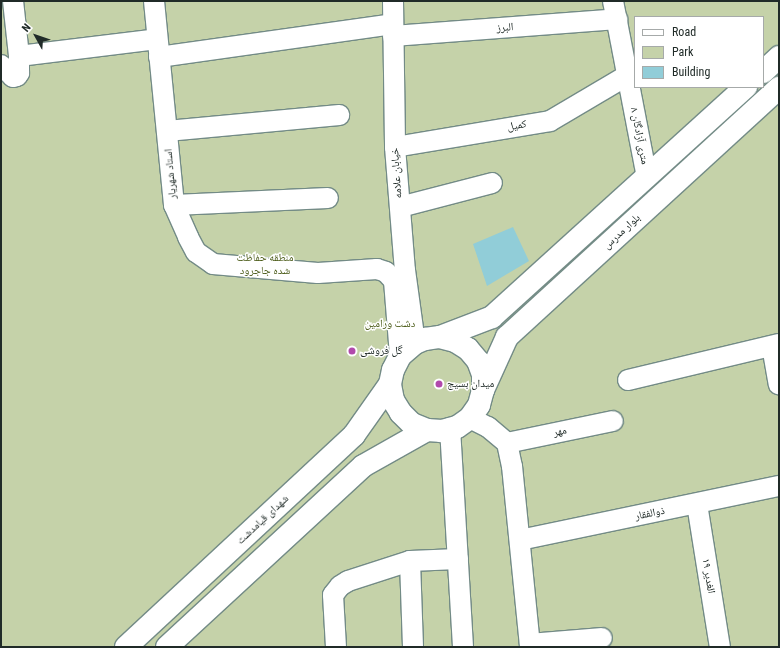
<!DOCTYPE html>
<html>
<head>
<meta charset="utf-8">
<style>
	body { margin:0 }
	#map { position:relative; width:780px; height:648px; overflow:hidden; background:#e9fffa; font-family:"Roboto Condensed","Noto Naskh Arabic",sans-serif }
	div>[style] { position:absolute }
	.green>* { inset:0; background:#c5d2a9 }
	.building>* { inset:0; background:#91cdd8 }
	.roads { filter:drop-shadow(1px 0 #738b86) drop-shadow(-1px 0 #738b86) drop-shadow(0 1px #738b86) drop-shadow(0 -1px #738b86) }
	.minor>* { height:20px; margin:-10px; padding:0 10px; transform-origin:10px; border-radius:10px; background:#fff }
	.major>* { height:22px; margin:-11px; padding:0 11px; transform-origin:11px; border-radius:11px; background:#fff }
	.dots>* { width:11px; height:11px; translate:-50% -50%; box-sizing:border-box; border:2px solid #fff; border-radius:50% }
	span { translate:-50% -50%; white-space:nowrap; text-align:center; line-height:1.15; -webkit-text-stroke:3px #fff; paint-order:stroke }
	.street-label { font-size:11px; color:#202b28 }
	.park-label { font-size:11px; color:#4b5b18 }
	.poi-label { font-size:11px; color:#202b28 }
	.left { translate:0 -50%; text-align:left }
	.frame { position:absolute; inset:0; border:2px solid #202b28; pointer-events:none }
	.legend { position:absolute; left:634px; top:16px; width:130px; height:72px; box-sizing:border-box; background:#fff; border:1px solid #a6aaa9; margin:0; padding:5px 7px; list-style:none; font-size:12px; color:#202b28 }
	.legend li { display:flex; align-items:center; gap:8px; height:20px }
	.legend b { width:20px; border:1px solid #a6aaa9 }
	.north { position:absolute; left:16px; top:16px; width:40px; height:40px; -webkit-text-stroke:3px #fff; paint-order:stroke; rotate:310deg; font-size:11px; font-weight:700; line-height:16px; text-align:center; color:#202b28 }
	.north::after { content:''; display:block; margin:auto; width:14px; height:18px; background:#202b28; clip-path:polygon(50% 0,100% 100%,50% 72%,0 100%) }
</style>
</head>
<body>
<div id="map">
	<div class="green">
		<i style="clip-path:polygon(evenodd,1px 1px,779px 1px,779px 647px,1px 647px,1px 1px,635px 17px,763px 17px,763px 87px,635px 87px,635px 17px)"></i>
	</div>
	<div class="building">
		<i style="clip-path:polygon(513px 227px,529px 261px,487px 286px,473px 244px)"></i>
	</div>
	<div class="roads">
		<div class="minor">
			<i style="left:154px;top:1px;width:205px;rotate:84.4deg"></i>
			<i style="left:174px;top:205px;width:35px;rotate:66deg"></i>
			<i style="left:188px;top:237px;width:17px;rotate:62deg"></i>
			<i style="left:196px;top:252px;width:21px;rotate:35deg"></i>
			<i style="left:213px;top:264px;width:105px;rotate:4.9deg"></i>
			<i style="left:318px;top:273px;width:59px;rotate:-3.9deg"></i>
			<i style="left:377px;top:269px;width:9px;rotate:18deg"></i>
			<i style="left:386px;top:272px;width:12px;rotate:48deg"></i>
			<i style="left:394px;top:281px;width:75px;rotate:85.4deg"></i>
			<i style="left:393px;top:1px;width:146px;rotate:89.2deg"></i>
			<i style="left:395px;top:147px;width:123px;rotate:85.4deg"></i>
			<i style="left:405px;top:270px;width:74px;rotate:82.2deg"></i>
			<i style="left:613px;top:1px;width:179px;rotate:79.1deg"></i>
			<i style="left:393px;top:36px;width:225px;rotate:-4.3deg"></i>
			<i style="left:19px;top:56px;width:139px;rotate:-7deg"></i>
			<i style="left:159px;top:57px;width:236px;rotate:-8deg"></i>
			<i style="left:1px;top:65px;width:17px;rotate:45deg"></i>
			<i style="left:13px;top:77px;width:4px;rotate:-14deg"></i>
			<i style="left:17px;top:76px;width:4px;rotate:-56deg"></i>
			<i style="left:19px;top:73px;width:17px;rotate:-90deg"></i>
			<i style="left:19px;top:56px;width:55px;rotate:-96.2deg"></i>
			<i style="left:167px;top:131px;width:173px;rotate:-5.3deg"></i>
			<i style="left:395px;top:147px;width:157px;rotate:-9.5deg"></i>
			<i style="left:550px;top:121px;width:91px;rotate:-30.5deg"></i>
			<i style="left:174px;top:205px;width:154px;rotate:-2.6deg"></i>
			<i style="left:400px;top:207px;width:95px;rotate:-14.6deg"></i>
			<i style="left:772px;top:346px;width:39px;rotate:80deg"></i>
			<i style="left:628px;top:380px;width:155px;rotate:-13.4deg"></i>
			<i style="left:470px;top:418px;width:20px;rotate:27deg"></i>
			<i style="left:488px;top:427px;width:25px;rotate:40deg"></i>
			<i style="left:507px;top:443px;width:24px;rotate:78deg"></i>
			<i style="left:512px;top:466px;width:182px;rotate:84.3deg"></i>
			<i style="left:450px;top:428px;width:219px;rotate:86.6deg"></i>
			<i style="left:507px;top:443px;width:108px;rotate:-11.7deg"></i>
			<i style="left:697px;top:504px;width:145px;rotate:80.9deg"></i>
			<i style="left:520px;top:540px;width:265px;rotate:-11.8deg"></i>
			<i style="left:410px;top:561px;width:86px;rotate:88deg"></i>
			<i style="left:530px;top:644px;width:72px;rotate:-4.8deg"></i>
			<i style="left:336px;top:647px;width:52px;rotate:-93.3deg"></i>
			<i style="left:333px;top:595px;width:11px;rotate:-52deg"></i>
			<i style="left:340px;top:586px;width:9px;rotate:-32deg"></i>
			<i style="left:348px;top:581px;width:65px;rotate:-17.9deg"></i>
			<i style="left:410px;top:561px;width:48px;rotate:-2.4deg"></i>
		</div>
		<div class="major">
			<i style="left:763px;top:72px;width:22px;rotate:-43deg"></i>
			<i style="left:440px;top:337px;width:16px;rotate:15deg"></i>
			<i style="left:455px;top:341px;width:15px;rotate:32deg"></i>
			<i style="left:468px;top:349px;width:16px;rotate:50deg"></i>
			<i style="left:478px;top:361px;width:15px;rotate:70deg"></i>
			<i style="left:483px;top:375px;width:15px;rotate:90deg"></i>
			<i style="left:483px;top:390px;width:16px;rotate:105deg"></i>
			<i style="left:479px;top:405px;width:16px;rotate:125deg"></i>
			<i style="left:470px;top:418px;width:16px;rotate:145deg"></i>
			<i style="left:457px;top:427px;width:16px;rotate:165deg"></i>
			<i style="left:442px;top:431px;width:15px;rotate:-176deg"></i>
			<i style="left:427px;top:430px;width:16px;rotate:-158deg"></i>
			<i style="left:412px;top:424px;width:16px;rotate:-135deg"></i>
			<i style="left:401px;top:413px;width:15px;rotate:-122deg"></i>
			<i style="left:393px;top:400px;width:16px;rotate:-101deg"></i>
			<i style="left:390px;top:384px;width:14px;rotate:-78deg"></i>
			<i style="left:393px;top:370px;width:16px;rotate:-63deg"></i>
			<i style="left:400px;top:356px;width:20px;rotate:-41deg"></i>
			<i style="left:415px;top:343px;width:11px;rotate:-22deg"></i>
			<i style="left:425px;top:339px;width:15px;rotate:-8deg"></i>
			<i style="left:440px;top:337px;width:56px;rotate:-21deg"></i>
			<i style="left:492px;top:317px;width:343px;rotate:-42.2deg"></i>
			<i style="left:483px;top:390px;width:58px;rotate:-65.6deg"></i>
			<i style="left:507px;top:337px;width:369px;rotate:-42.5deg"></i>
			<i style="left:126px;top:647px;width:311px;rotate:-42.9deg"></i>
			<i style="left:354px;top:435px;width:62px;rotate:-54.8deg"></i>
			<i style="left:167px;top:647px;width:267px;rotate:-42.7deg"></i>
			<i style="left:363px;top:466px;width:73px;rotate:-29.4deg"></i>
		</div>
	</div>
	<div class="dots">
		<i style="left:352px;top:351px;background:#b149ac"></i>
		<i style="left:439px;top:384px;background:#b149ac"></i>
	</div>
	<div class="street-label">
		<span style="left:505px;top:28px;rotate:-4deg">البرز</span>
		<span style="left:517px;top:126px;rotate:-10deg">کمیل</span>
		<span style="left:639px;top:136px;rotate:79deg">۸ متری آزادگان</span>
		<span style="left:397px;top:173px;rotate:-94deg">خیابان علامه</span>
		<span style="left:171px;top:174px;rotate:-95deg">استاد شهریار</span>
		<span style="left:622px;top:232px;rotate:-43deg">بلوار مدرس</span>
		<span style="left:560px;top:432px;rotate:-12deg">مهر</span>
		<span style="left:650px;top:514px;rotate:-11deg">ذوالفقار</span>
		<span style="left:263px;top:520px;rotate:-43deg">شهدای قیامدشت</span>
		<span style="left:708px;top:576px;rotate:81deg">الغدیر ۱۹</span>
	</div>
	<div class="park-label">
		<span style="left:265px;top:265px">منطقه حفاظت<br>شده جاجرود</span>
		<span style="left:390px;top:324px">دشت ورامین</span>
	</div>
	<div class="poi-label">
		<span class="left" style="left:360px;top:351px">گل فروشی</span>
		<span class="left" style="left:447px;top:384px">میدان بسیج</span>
	</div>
	<div class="frame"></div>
	<ul class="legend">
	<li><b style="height:5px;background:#fff"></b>Road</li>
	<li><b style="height:11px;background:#c5d2a9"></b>Park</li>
	<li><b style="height:11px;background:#91cdd8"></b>Building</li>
	</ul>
	<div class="north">N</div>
</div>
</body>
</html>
